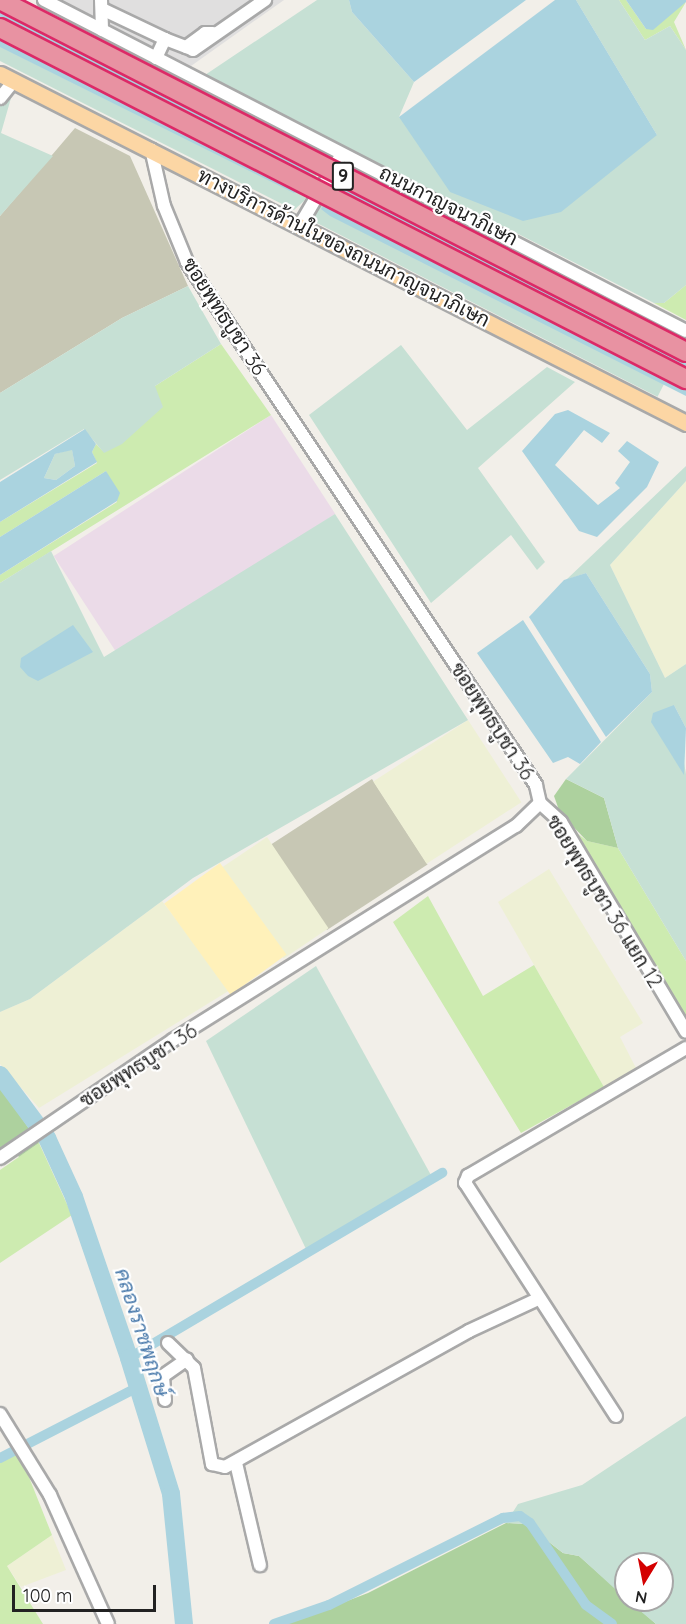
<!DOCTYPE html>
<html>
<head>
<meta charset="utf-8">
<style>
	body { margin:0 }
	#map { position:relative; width:686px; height:1624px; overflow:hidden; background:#f2efe9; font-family:Quicksand,Sarabun,sans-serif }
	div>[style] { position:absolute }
	.residential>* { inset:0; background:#e0dfdf }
	.industrial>* { inset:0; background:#ebdbe8; transform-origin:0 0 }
	.construction>* { inset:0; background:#c7c7b4; transform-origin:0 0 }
	.farmland>* { inset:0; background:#eef0d5; transform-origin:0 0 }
	.grass>* { inset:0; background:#cdebb0 }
	.forest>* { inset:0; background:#add19e }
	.wetland>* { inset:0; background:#c6e0d4; transform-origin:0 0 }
	.sand>* { inset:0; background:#fff1ba; transform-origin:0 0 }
	.water>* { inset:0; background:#aad3df }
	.canal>* { height:10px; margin:-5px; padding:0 5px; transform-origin:5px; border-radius:5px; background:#aad3df }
	.river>* { height:18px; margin:-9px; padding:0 9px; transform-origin:9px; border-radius:9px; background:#aad3df }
	.roads { filter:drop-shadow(2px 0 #a9a9a9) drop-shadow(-2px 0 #a9a9a9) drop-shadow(0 2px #a9a9a9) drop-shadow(0 -2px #a9a9a9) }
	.minor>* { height:12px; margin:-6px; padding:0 6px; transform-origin:6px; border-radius:6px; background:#fff }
	.major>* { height:15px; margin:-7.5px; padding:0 7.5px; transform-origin:7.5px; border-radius:7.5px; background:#fcd6a4 }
	.bridges { filter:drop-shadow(2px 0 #dc2a67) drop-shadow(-2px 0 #dc2a67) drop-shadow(0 2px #dc2a67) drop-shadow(0 -2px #dc2a67) }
	.highway-bridge>* { height:18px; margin:-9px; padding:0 9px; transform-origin:9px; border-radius:9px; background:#e892a2 }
	span { translate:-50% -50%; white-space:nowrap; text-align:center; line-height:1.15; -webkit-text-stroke:4.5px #fff; paint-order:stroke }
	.shield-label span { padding:2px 4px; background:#fff; border:2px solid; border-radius:4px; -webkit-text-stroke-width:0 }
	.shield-label { font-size:18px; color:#222; font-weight:700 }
	.street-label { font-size:20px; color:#222 }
	.water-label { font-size:21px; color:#4a7aab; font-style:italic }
	.north { position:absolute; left:614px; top:1552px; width:60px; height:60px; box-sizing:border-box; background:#fff; border:2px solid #a7a7a7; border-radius:50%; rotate:190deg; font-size:16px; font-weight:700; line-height:24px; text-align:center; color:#222 }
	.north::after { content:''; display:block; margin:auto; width:21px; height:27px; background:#d40000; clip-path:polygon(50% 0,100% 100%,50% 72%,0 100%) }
	.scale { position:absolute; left:12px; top:1585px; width:144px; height:27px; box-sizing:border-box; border:3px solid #222; border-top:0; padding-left:8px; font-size:18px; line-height:21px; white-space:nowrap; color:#222; -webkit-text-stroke:4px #fff; paint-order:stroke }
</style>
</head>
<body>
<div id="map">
	<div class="residential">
		<i style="clip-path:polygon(60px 0,284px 0,191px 66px)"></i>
	</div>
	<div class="industrial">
		<i style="left:271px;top:415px;width:118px;height:259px;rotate:57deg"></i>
	</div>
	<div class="construction">
		<i style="clip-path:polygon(75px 128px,130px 156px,188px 286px,122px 318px,0 393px,0 216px)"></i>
		<i style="left:372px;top:779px;width:102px;height:120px;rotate:57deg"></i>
	</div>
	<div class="farmland">
		<i style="clip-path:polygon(686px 481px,686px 664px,665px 678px,610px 565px)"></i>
		<i style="left:468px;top:720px;width:98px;height:113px;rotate:57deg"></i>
		<i style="left:267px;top:837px;width:110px;height:54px;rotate:56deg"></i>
		<i style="clip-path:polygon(549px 869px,643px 1023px,620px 1037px,636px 1068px,604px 1087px,498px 902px)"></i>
		<i style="clip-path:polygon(162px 901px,230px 990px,39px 1108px,0 1064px,0 1012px,30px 999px)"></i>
		<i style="clip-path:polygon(52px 1535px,66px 1570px,21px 1587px,7px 1566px)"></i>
	</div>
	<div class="grass">
		<i style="clip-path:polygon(619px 0,626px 0,646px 29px,686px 2px,674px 22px,686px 50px,670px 26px,645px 40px)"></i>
		<i style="clip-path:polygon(686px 285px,686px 320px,654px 303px,664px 303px)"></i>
		<i style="clip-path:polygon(221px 344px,271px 415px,0 583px,0 575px,117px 502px,106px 471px,0 537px,0 522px,97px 463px,92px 452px,96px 444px,104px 452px,155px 386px)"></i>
		<i style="clip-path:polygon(572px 829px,587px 841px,618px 848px,686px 961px,686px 1022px)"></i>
		<i style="clip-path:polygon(428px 896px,483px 996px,534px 965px,604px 1087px,521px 1133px,393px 922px)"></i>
		<i style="clip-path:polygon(39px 1143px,72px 1215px,0 1263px,0 1170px)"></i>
		<i style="clip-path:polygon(19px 1452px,52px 1535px,7px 1566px,43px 1624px,0 1624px,0 1462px)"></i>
	</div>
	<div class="forest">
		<i style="clip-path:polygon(566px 779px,604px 798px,618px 848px,587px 841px,560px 813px,554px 796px)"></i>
		<i style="clip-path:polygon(0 1087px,39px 1143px,19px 1157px,8px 1144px,0 1149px)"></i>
		<i style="clip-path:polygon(506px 1523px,526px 1524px,563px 1553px,579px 1556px,656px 1624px,287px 1624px,368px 1593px)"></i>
	</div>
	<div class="wetland">
		<i style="clip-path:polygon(0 0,24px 0,326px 156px,304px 201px,294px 210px,0 61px)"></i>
		<i style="clip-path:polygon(317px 0,349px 0,352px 12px,414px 82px,399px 117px,657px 135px,576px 0,619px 0,645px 40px,670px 26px,686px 50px,686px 285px,664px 303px,654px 303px,205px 75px)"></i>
		<i style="clip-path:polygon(13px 91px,1px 133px,53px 156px,0 216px,0 102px)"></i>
		<i style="left:340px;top:163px;width:389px;height:64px;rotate:27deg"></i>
		<i style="clip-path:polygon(188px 286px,221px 344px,155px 386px,163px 407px,122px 444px,104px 453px,84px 429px,0 480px,0 393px,122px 318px)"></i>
		<i style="clip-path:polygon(401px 345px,467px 430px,547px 367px,575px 382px,478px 468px,545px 562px,537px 570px,511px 535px,431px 603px,309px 415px)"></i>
		<i style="clip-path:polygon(72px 449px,75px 466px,56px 480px,44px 478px,55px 454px)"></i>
		<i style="clip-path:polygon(686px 466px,686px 481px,610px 565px,665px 678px,686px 664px,686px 728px,674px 705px,686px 774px,686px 961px,618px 848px,604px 798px,566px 779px,652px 692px,650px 674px,586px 573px,566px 580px)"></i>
		<i style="clip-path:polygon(335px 514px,468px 720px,193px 878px,30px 999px,0 1012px,0 583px,51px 551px,104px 657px)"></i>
		<i style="clip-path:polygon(316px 966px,432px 1177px,306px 1249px,206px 1041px)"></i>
		<i style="clip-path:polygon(686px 1416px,686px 1624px,656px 1624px,627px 1600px,662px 1600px,662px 1564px,626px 1564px,626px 1599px,579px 1556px,563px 1553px,526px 1524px,506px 1523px,518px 1504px,582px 1485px)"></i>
	</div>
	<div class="sand">
		<i style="left:220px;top:863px;width:113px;height:69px;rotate:54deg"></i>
	</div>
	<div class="water">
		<i style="clip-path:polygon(0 0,313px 165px,303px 190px,294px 193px,0 47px)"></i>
		<i style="clip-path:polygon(349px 0,526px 0,414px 82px,352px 12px)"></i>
		<i style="clip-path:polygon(555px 0,576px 0,657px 135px,561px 212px,523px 221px,450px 192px,399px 117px)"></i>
		<i style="clip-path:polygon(626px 0,686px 0,686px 2px,653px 30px,646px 29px)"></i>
		<i style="clip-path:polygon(343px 171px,686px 346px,686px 396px,330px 216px,321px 209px)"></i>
		<i style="clip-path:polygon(568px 410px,610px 433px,602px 443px,584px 430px,555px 465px,598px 505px,620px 488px,615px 483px,630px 462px,618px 451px,627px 441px,659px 462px,647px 487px,597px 537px,579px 531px,522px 451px,555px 414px)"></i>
		<i style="clip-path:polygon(evenodd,85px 429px,96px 444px,92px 452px,97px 462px,0 522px,0 482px,85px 429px,72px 450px,75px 466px,56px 480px,44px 478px,55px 454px,72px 450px)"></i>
		<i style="clip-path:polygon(106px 471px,120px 493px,117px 501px,0 575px,0 537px)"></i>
		<i style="clip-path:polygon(586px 573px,650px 674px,652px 692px,606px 737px,529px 617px,564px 580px)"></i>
		<i style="clip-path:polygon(523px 620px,601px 742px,580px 764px,568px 757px,553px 763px,477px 653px)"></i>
		<i style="clip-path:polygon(73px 625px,93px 652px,38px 681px,28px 676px,20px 667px,21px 658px)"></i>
		<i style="clip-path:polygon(674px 705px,686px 728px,684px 775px,651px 722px,653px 713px)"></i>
	</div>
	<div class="canal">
		<i style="left:129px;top:1358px;width:364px;rotate:-30.6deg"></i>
		<i style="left:0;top:1458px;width:155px;rotate:-27.2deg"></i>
		<i style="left:274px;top:1624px;width:58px;rotate:-19.1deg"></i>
		<i style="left:329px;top:1605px;width:195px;rotate:-26.6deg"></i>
		<i style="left:503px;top:1518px;width:17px;rotate:-7deg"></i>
		<i style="left:520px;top:1516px;width:12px;rotate:35deg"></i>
		<i style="left:530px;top:1523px;width:99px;rotate:55.7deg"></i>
		<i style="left:586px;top:1605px;width:32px;rotate:36deg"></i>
	</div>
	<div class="river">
		<i style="left:0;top:1075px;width:79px;rotate:53.3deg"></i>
		<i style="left:47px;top:1138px;width:65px;rotate:65.4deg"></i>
		<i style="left:74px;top:1197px;width:170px;rotate:71.1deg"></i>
		<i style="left:129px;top:1358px;width:142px;rotate:72.8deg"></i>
		<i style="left:171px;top:1494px;width:131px;rotate:84.3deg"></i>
	</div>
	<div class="roads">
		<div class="minor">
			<i style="left:44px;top:0;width:722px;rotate:27.27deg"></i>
			<i style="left:101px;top:0;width:30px;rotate:88deg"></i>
			<i style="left:104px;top:10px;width:68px;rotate:25.4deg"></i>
			<i style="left:186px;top:47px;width:24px;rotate:-36deg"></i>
			<i style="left:205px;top:33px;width:8px"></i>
			<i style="left:156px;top:58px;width:21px;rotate:-65deg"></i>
			<i style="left:165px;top:39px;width:30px;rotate:21deg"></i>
			<i style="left:193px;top:50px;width:88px;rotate:-34.8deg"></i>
			<i style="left:0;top:98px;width:22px;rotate:-51deg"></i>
			<i style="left:300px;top:225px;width:82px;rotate:-59.4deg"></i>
			<i style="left:540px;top:803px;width:28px;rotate:42deg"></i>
			<i style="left:561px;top:822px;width:244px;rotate:59.2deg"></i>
			<i style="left:0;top:1158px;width:209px;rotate:-34.3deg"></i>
			<i style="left:173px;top:1040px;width:404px;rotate:-32deg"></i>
			<i style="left:516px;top:826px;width:33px;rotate:-44deg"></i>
			<i style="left:540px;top:803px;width:18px;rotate:-103deg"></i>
			<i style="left:536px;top:785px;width:629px;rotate:-123.72deg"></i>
			<i style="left:187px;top:262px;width:61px;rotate:-112.3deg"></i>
			<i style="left:164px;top:206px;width:58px;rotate:-102.8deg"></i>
			<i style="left:168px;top:1343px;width:36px;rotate:44deg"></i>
			<i style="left:194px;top:1368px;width:98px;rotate:79.4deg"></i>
			<i style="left:212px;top:1464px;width:13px;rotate:13deg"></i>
			<i style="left:225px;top:1467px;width:279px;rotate:-29.1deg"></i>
			<i style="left:469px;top:1331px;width:76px;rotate:-24.9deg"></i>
			<i style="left:165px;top:1400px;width:24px;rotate:-95deg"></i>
			<i style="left:163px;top:1376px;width:29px;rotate:-35deg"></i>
			<i style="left:0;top:1414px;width:95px;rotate:58.3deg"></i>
			<i style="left:50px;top:1495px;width:141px;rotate:65.8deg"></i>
			<i style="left:616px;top:1416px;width:278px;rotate:-122.9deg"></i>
			<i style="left:465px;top:1183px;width:8px;rotate:-67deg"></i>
			<i style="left:468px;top:1176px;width:253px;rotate:-30.4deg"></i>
			<i style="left:236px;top:1463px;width:105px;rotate:76.8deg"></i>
		</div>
		<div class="major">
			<i style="left:0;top:74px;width:770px;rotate:26.96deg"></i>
		</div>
	</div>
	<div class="bridges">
		<div class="highway-bridge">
			<i style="left:0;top:0;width:771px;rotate:27.16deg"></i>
			<i style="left:0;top:28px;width:771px;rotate:27.1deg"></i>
		</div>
	</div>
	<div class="shield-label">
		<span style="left:343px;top:176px">9</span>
	</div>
	<div class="street-label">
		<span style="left:449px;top:205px;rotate:27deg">ถนนกาญจนาภิเษก</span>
		<span style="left:344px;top:247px;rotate:27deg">ทางบริการด้านในของถนนกาญจนาภิเษก</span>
		<span style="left:225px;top:316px;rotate:57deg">ซอยพุทธบูชา 36</span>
		<span style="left:493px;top:721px;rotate:57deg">ซอยพุทธบูชา 36</span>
		<span style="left:605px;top:901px;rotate:58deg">ซอยพุทธบูชา 36 แยก 12</span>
		<span style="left:138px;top:1065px;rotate:-33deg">ซอยพุทธบูชา 36</span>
	</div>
	<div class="water-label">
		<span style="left:143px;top:1332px;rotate:72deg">คลองราชพฤกษ์</span>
	</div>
	<div class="north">N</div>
	<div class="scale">100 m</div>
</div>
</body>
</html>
